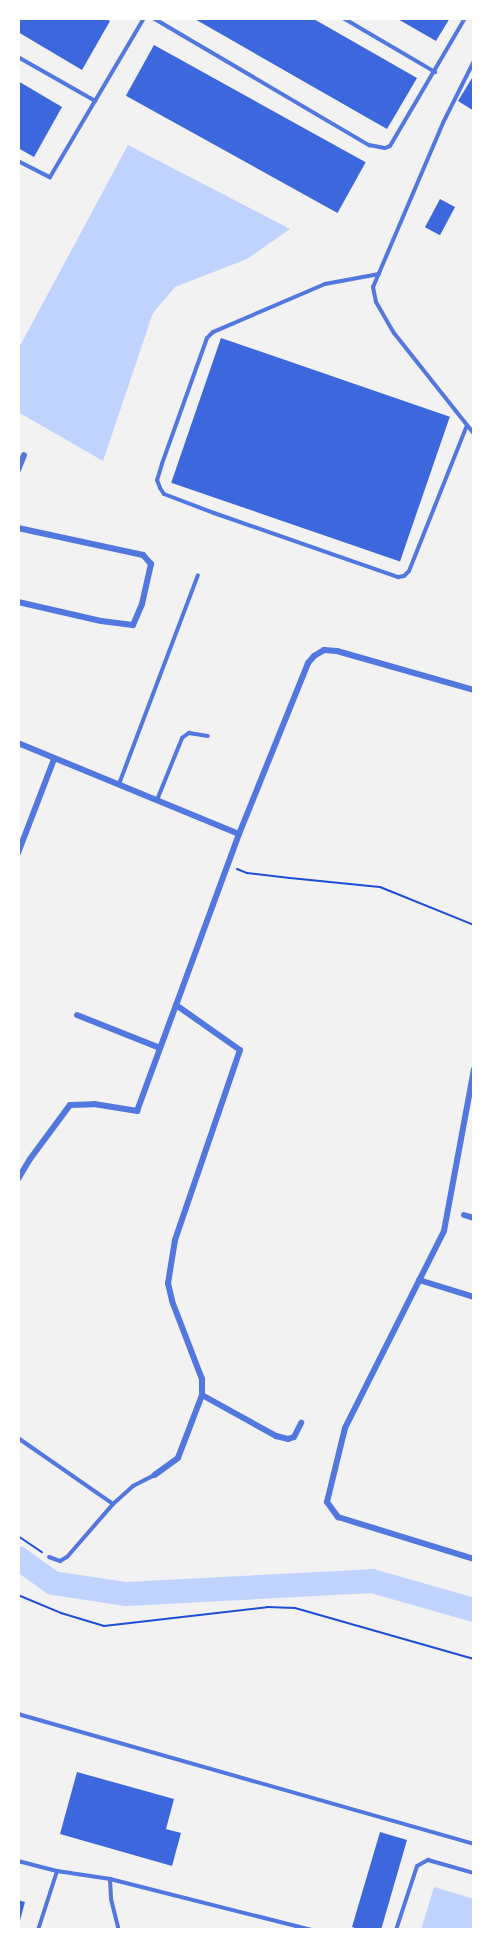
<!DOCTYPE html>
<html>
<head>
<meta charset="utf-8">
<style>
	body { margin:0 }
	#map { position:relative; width:492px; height:1948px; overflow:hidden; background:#f2f2f2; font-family:Roboto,sans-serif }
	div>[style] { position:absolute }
	.water>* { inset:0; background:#bfd3fe }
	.river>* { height:24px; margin:-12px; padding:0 12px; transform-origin:12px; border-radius:12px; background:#bfd3fe }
	.building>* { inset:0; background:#3d67dc; transform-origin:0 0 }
	.path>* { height:2px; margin:-1px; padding:0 1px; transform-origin:1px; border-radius:1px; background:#1d4ed8 }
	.service>* { height:4px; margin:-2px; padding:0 2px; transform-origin:2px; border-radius:2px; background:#5277de }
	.minor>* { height:6px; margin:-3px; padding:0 3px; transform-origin:3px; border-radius:3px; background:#5277de }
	span { translate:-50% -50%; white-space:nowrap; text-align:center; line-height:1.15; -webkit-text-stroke:4.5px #fff; paint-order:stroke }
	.frame { position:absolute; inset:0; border:20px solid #fff; pointer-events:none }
</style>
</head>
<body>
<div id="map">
	<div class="water">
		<i style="clip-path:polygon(128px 145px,290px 229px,247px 259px,175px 287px,153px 313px,103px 461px,18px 412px,18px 343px,21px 344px)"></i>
		<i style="clip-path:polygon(434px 1887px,474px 1899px,474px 1930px,421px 1930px)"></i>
	</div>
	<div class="river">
		<i style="left:18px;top:1558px;width:43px;rotate:35.5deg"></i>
		<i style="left:53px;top:1583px;width:74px;rotate:8.6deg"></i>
		<i style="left:126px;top:1594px;width:246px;rotate:-3deg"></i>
		<i style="left:372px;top:1581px;width:106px;rotate:15.9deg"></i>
	</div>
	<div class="building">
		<i style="clip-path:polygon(18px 18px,104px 18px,110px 21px,82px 70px,18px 32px)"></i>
		<i style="clip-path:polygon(193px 18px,312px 18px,417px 78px,387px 129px)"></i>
		<i style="clip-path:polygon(396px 18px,450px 18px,436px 41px)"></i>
		<i style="left:154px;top:45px;width:242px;height:58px;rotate:29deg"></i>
		<i style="clip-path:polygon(472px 78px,474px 79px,474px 111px,458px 101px)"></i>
		<i style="clip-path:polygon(18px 81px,62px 107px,34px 157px,18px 148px)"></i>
		<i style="left:440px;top:199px;width:17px;height:32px;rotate:28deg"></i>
		<i style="left:221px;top:338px;width:242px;height:153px;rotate:19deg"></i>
		<i style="clip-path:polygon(77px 1772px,174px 1799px,166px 1829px,181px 1833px,172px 1866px,60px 1834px)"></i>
		<i style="clip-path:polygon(380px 1832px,407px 1840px,381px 1930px,361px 1930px,352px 1927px)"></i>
		<i style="clip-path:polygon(18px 1900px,25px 1902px,19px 1924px,18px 1924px)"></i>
	</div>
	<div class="path">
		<i style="left:237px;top:869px;width:11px;rotate:22deg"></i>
		<i style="left:247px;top:873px;width:43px;rotate:6.6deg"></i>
		<i style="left:290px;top:878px;width:90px;rotate:5.7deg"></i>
		<i style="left:380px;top:887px;width:101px;rotate:22deg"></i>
		<i style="left:18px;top:1536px;width:29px;rotate:34deg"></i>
		<i style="left:18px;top:1595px;width:47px;rotate:22.7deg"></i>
		<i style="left:61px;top:1613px;width:45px;rotate:16.8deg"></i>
		<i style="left:104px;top:1626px;width:164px;rotate:-6.6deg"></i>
		<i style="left:267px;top:1607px;width:28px;rotate:2deg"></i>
		<i style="left:295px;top:1608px;width:186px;rotate:15.9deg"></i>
	</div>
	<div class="service">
		<i style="left:153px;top:18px;width:251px;rotate:30.5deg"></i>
		<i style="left:369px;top:145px;width:16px;rotate:11deg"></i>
		<i style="left:385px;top:148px;width:5px;rotate:-22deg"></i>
		<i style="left:390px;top:146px;width:148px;rotate:-59.6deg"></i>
		<i style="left:343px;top:18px;width:107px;rotate:30.4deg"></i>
		<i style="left:18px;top:57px;width:89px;rotate:29.7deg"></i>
		<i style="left:474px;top:61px;width:69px;rotate:116.6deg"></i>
		<i style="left:443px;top:123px;width:178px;rotate:113.1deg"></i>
		<i style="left:373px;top:287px;width:15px;rotate:79deg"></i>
		<i style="left:376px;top:302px;width:36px;rotate:60deg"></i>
		<i style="left:394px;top:333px;width:129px;rotate:51.6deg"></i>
		<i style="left:18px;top:161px;width:36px;rotate:27deg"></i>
		<i style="left:50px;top:177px;width:185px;rotate:-59.4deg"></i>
		<i style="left:379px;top:274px;width:55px;rotate:169.5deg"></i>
		<i style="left:325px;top:284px;width:122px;rotate:156.8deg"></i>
		<i style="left:213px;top:332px;width:8px;rotate:135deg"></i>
		<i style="left:207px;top:338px;width:134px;rotate:109.7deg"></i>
		<i style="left:162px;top:464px;width:17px;rotate:107deg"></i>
		<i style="left:157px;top:480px;width:9px;rotate:69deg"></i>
		<i style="left:160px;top:488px;width:7px;rotate:56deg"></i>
		<i style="left:164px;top:494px;width:53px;rotate:20.8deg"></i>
		<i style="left:214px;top:513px;width:195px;rotate:19.2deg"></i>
		<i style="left:398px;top:577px;width:6px;rotate:-9deg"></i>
		<i style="left:404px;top:576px;width:7px;rotate:-45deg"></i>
		<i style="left:409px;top:571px;width:157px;rotate:-68.3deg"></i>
		<i style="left:119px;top:784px;width:223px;rotate:-69.3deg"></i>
		<i style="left:157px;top:800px;width:67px;rotate:-68deg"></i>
		<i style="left:182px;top:738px;width:9px;rotate:-36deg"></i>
		<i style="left:189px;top:733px;width:19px;rotate:9deg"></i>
		<i style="left:18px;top:1438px;width:116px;rotate:34.8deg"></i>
		<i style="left:49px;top:1557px;width:12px;rotate:20deg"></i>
		<i style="left:60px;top:1561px;width:8px;rotate:-30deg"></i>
		<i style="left:67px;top:1557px;width:70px;rotate:-49deg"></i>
		<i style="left:113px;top:1504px;width:27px;rotate:-42deg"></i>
		<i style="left:133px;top:1486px;width:25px;rotate:-27deg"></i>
		<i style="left:18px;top:1714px;width:474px;rotate:15.9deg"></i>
		<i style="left:18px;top:1861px;width:40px;rotate:14.4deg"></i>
		<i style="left:57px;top:1871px;width:54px;rotate:8.6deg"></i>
		<i style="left:110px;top:1879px;width:20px;rotate:87deg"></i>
		<i style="left:111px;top:1899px;width:32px;rotate:76deg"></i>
		<i style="left:110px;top:1879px;width:208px;rotate:14.2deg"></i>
		<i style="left:38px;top:1930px;width:62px;rotate:-72.1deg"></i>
		<i style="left:396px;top:1930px;width:67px;rotate:-71.8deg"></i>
		<i style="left:417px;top:1866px;width:13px;rotate:-29deg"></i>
		<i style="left:428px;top:1860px;width:48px;rotate:15.8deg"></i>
	</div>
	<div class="minor">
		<i style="left:18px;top:470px;width:16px;rotate:-68deg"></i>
		<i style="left:18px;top:528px;width:128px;rotate:12.2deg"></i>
		<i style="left:143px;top:555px;width:12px;rotate:48deg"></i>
		<i style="left:151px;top:564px;width:41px;rotate:102.7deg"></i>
		<i style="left:142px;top:604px;width:23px;rotate:113deg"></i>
		<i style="left:133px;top:625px;width:32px;rotate:-173deg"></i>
		<i style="left:101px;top:621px;width:85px;rotate:-167.1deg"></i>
		<i style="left:18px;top:743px;width:239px;rotate:22.4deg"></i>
		<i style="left:239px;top:834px;width:182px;rotate:110.2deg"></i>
		<i style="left:176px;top:1005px;width:78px;rotate:35.1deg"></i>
		<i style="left:240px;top:1050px;width:201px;rotate:108.9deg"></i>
		<i style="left:175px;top:1240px;width:44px;rotate:99.2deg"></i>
		<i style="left:168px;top:1283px;width:18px;rotate:77deg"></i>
		<i style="left:172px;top:1301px;width:84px;rotate:69deg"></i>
		<i style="left:202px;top:1379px;width:16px;rotate:90deg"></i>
		<i style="left:202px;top:1395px;width:67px;rotate:110.9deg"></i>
		<i style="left:178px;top:1458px;width:29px;rotate:144deg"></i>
		<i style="left:239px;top:834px;width:184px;rotate:-68deg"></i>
		<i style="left:308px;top:663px;width:9px;rotate:-49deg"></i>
		<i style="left:314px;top:656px;width:12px;rotate:-31deg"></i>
		<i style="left:324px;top:650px;width:13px;rotate:4deg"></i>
		<i style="left:337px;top:651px;width:142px;rotate:15.9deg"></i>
		<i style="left:18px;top:853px;width:101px;rotate:-69deg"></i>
		<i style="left:77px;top:1015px;width:89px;rotate:21.7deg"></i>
		<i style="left:474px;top:1069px;width:165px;rotate:100.5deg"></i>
		<i style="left:444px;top:1231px;width:220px;rotate:116.7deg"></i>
		<i style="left:345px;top:1428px;width:76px;rotate:103.7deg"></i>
		<i style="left:327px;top:1502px;width:19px;rotate:54deg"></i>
		<i style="left:338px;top:1517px;width:142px;rotate:17.2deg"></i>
		<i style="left:18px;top:1179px;width:23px;rotate:-59deg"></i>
		<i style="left:30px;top:1159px;width:67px;rotate:-53.5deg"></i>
		<i style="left:70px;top:1105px;width:24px;rotate:-2deg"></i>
		<i style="left:94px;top:1104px;width:44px;rotate:9.2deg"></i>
		<i style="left:137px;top:1111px;width:113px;rotate:-69.8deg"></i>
		<i style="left:464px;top:1215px;width:10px;rotate:17deg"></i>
		<i style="left:419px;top:1280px;width:58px;rotate:17.2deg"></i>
		<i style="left:202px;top:1395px;width:85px;rotate:29deg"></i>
		<i style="left:276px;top:1436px;width:12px;rotate:14deg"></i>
		<i style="left:288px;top:1439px;width:6px;rotate:-18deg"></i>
		<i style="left:294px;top:1437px;width:16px;rotate:-63deg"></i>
	</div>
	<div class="frame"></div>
</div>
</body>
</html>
